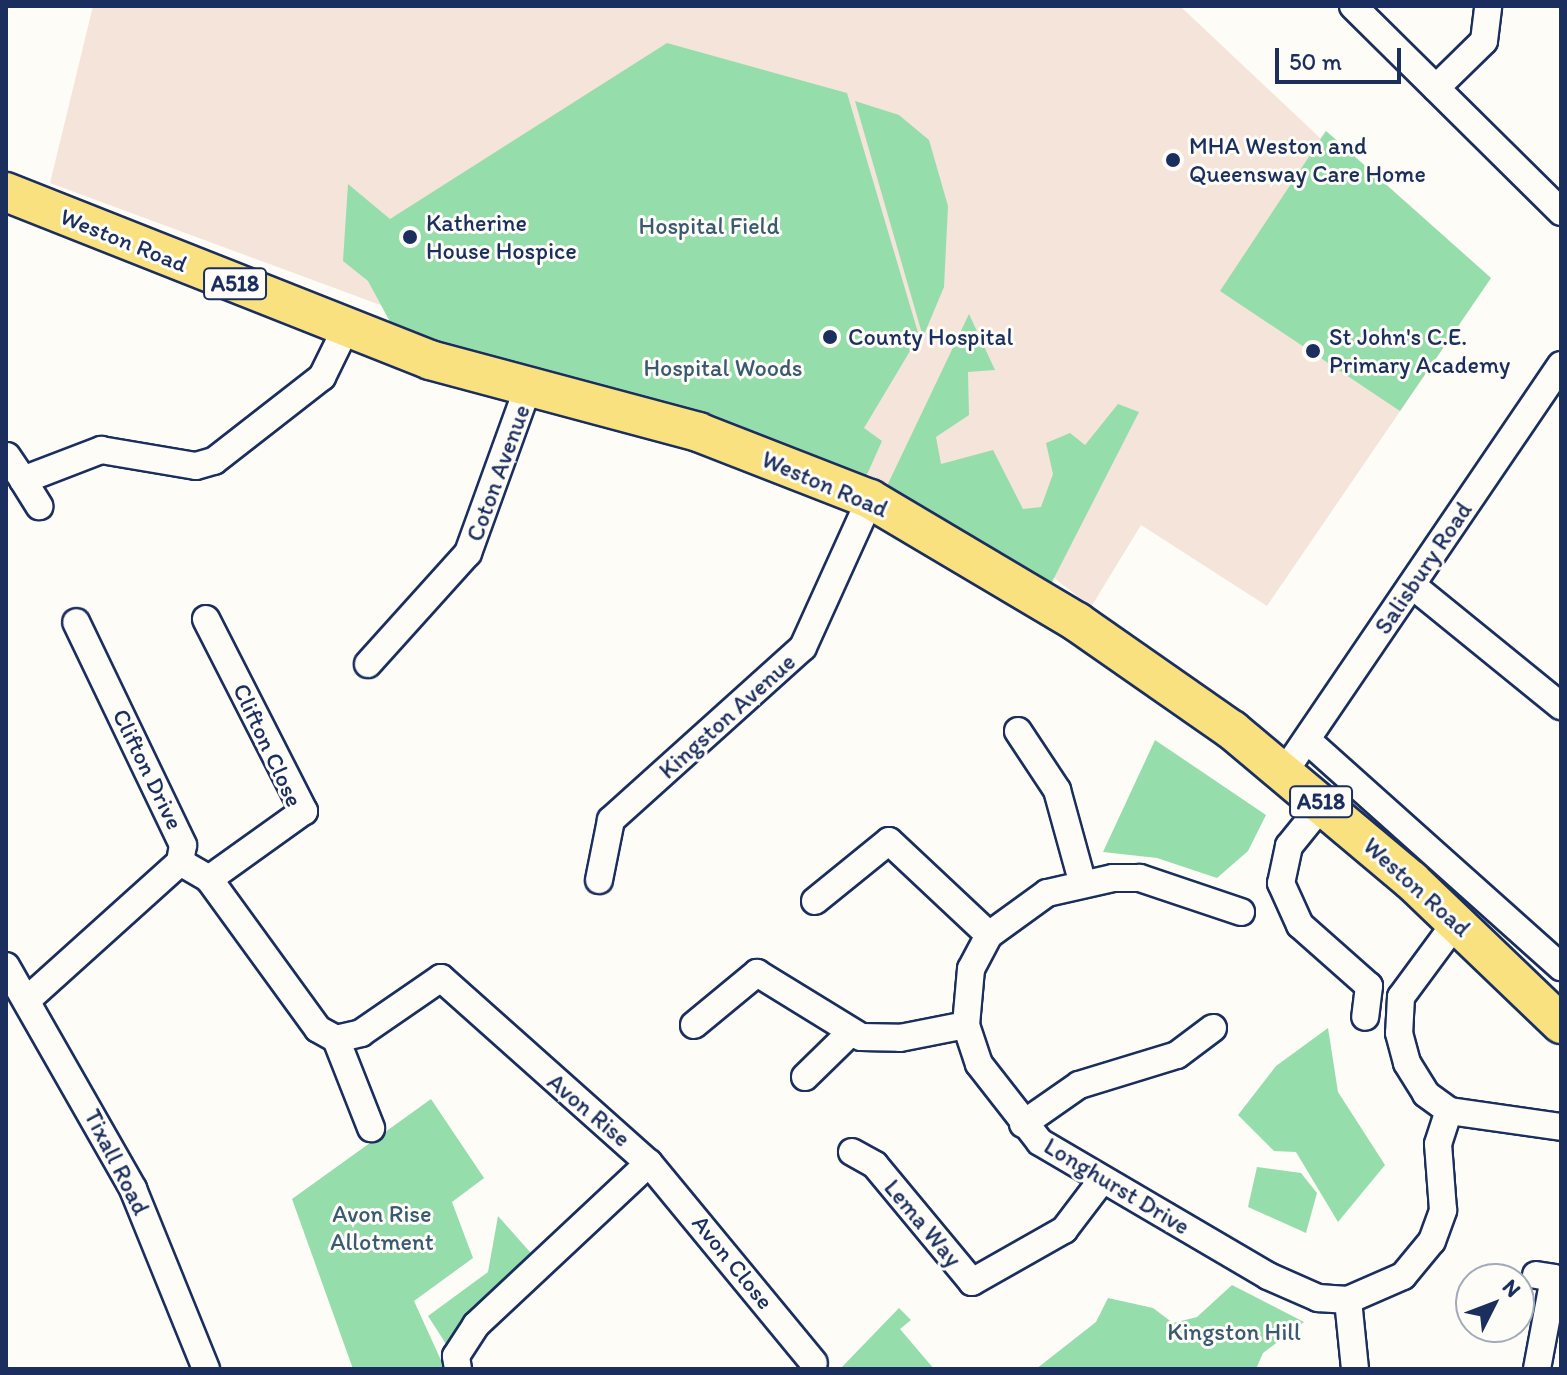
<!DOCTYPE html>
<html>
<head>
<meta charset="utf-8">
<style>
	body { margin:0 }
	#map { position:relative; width:1567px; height:1375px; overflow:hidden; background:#fdfcf7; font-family:Itim,sans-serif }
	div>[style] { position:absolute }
	.built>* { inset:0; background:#f5e4da }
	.green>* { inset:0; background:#96ddac }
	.roads { filter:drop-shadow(2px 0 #1b2f5e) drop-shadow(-2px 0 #1b2f5e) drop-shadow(0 2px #1b2f5e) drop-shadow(0 -2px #1b2f5e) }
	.minor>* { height:26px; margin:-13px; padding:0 13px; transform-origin:13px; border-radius:13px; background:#fdfcf7 }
	.highway>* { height:38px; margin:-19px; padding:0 19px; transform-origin:19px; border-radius:19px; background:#fae180 }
	.dots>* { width:22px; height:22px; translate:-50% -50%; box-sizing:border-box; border:4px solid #fdfcf7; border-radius:50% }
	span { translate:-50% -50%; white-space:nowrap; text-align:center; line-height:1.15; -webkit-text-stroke:6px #fdfcf7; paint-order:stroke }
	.shield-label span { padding:2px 6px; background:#fdfcf7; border:2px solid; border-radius:6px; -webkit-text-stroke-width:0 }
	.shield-label { font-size:22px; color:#1b2f5e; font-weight:700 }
	.poi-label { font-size:24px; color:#1b2f5e }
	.left { translate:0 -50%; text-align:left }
	.park-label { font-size:24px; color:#3a5a72 }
	.street-label { font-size:24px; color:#1b2f5e }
	.frame { position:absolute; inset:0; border:8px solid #1b2f5e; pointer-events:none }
	.north { position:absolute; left:1455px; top:1263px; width:80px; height:80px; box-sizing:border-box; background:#fdfcf7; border:2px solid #a3aaba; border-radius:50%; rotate:48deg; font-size:22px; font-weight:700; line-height:32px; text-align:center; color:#1b2f5e }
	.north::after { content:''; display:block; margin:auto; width:28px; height:36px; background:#1b2f5e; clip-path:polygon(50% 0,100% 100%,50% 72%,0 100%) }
	.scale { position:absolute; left:1275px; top:48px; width:126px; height:36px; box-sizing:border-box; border:4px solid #1b2f5e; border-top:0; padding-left:10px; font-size:24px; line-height:28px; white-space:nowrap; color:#1b2f5e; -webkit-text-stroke:6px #fdfcf7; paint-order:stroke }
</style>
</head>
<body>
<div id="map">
	<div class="built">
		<i style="clip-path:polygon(93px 6px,1180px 6px,1320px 138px,1326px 131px,1491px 278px,1267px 606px,1141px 525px,1091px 607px,1053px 577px,847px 463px,643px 402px,50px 183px)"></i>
	</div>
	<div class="green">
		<i style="clip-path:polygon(667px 43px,847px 93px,919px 336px,864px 428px,882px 441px,865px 479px,591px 383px,395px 331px,368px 281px,343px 261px,348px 184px,390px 219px)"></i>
		<i style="clip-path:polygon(855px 101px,899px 115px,929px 140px,948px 206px,944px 287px,923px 337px)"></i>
		<i style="clip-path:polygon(1326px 131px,1491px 278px,1400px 411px,1220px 291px)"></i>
		<i style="clip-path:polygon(969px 314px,995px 370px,968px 372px,969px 415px,936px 437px,941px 464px,993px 450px,1023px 509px,1041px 507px,1053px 474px,1046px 443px,1070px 433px,1085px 445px,1118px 404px,1139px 412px,1051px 584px,885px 490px)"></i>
		<i style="clip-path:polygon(1155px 740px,1266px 815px,1248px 851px,1217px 878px,1157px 858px,1103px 852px)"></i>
		<i style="clip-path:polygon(1328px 1028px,1338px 1092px,1385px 1165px,1338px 1222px,1296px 1152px,1274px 1151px,1238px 1115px,1276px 1066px)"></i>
		<i style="clip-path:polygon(431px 1099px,484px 1178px,452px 1202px,473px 1258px,414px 1301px,445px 1369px,353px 1369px,292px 1199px)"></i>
		<i style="clip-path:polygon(1257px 1167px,1301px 1173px,1317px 1193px,1306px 1233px,1248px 1207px)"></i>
		<i style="clip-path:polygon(498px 1216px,537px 1260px,448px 1347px,428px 1316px,488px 1272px)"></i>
		<i style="clip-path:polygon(1232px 1285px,1304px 1322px,1263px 1353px,1256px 1369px,1036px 1369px,1096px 1322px,1108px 1298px,1153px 1308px,1173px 1323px,1197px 1317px)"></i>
		<i style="clip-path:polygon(899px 1308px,911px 1320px,900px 1329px,934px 1369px,840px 1369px)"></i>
	</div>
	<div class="roads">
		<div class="minor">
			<i style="left:1353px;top:6px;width:293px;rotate:44.7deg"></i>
			<i style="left:1436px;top:88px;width:67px;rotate:-44.4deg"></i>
			<i style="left:1484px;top:41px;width:35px;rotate:-83deg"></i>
			<i style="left:7px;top:456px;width:29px;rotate:56deg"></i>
			<i style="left:23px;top:480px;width:84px;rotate:-21deg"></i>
			<i style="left:101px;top:450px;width:96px;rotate:9.6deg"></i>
			<i style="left:196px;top:466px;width:19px;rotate:-16deg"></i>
			<i style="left:214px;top:461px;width:137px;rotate:-37.9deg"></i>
			<i style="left:322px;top:377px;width:55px;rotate:-63.9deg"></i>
			<i style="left:23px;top:480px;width:31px;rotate:58deg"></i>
			<i style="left:1412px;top:585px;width:192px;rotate:39.1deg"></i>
			<i style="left:206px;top:619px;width:216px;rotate:63deg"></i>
			<i style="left:304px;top:811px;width:117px;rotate:144.4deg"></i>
			<i style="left:368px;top:664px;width:149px;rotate:-48deg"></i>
			<i style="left:468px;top:553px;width:177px;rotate:-70.1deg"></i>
			<i style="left:1018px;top:731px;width:71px;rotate:56.5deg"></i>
			<i style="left:1057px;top:790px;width:94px;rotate:74.6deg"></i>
			<i style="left:1307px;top:740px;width:341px;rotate:41.8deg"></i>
			<i style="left:1285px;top:771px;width:491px;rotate:-55.8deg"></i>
			<i style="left:1323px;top:804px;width:54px;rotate:129deg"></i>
			<i style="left:1289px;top:846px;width:38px;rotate:102deg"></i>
			<i style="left:1281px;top:883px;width:46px;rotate:65.7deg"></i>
			<i style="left:1300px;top:925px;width:92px;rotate:41.5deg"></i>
			<i style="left:1369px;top:986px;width:31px;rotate:97deg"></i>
			<i style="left:180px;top:862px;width:34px;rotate:30deg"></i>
			<i style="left:209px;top:879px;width:185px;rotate:54deg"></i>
			<i style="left:318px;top:1029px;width:21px;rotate:29deg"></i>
			<i style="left:336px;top:1039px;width:96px;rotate:68.5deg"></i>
			<i style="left:599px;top:880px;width:61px;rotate:-78.7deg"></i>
			<i style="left:611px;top:820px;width:258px;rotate:-42deg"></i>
			<i style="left:803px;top:647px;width:162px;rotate:-65.6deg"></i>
			<i style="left:815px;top:901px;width:95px;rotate:-39deg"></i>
			<i style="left:889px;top:841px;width:137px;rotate:43.2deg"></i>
			<i style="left:1241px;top:912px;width:107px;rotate:-161.4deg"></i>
			<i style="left:1140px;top:878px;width:27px;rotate:180deg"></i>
			<i style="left:1113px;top:878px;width:68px;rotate:167.2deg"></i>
			<i style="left:1047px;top:893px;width:72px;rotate:144.1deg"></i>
			<i style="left:989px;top:935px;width:38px;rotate:118deg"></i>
			<i style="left:971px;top:969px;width:56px;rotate:95.1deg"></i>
			<i style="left:966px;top:1025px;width:41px;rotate:71.6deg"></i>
			<i style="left:979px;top:1064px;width:99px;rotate:52deg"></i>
			<i style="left:1040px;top:1142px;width:264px;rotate:30.4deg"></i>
			<i style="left:1268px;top:1276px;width:55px;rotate:23.7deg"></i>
			<i style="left:1318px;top:1298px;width:30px;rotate:4deg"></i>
			<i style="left:1348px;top:1300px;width:60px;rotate:-23.6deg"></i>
			<i style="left:1403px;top:1276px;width:45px;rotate:-50.4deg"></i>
			<i style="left:1432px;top:1241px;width:33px;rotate:-70deg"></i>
			<i style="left:1443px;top:1210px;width:66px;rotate:-94.3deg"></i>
			<i style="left:1438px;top:1144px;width:35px;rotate:-72deg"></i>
			<i style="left:1457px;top:921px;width:94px;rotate:126.4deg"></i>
			<i style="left:1401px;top:997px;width:36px;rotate:93deg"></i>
			<i style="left:1399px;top:1033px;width:31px;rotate:75deg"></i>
			<i style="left:1407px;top:1063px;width:36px;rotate:58deg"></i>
			<i style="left:1426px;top:1094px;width:29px;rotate:36deg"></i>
			<i style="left:1449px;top:1111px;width:113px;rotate:8.1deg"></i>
			<i style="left:6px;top:966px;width:257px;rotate:60.3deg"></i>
			<i style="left:133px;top:1189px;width:194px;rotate:67.9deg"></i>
			<i style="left:27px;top:1000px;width:206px;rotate:-42deg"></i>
			<i style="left:180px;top:862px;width:17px;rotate:-80deg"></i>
			<i style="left:183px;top:845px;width:247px;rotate:-115.6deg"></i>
			<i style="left:694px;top:1025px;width:82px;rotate:-39.5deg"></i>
			<i style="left:757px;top:973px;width:122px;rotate:31.6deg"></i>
			<i style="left:861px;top:1037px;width:39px;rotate:1deg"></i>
			<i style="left:900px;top:1038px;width:67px;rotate:-11.1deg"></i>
			<i style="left:336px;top:1039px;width:26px;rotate:-13deg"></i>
			<i style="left:361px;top:1033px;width:97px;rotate:-34.5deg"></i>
			<i style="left:441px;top:978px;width:278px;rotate:41.7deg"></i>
			<i style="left:649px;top:1163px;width:259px;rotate:50.5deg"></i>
			<i style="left:805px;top:1077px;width:63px;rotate:-44.4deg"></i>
			<i style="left:1023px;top:1124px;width:68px;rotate:-34.9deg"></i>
			<i style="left:1079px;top:1085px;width:102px;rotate:-17deg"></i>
			<i style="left:1177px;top:1055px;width:45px;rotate:-36.9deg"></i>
			<i style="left:852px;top:1152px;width:26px;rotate:29deg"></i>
			<i style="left:875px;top:1165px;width:152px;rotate:50.3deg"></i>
			<i style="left:972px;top:1282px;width:106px;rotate:-29.5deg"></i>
			<i style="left:1064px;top:1230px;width:63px;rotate:-52.8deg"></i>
			<i style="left:1536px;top:1275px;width:18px;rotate:9deg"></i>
			<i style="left:1554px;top:1278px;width:93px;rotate:100.6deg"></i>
			<i style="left:1348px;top:1300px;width:69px;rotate:84.2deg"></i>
			<i style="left:458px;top:1369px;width:13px;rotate:-99deg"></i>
			<i style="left:456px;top:1356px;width:37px;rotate:-57deg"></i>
			<i style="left:476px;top:1325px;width:237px;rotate:-43.1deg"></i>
		</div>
		<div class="highway">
			<i style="left:6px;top:192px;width:456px;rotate:21.6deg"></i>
			<i style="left:430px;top:360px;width:278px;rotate:15deg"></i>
			<i style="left:698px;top:432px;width:185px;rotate:21.3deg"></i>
			<i style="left:870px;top:499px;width:241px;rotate:30.7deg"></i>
			<i style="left:1077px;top:622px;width:189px;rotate:34.9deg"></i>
			<i style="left:1232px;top:730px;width:234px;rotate:40deg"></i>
			<i style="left:1411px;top:880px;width:208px;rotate:43.8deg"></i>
		</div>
	</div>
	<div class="dots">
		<i style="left:1173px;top:160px;background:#1b2f5e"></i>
		<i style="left:410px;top:237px;background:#1b2f5e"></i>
		<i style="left:830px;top:337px;background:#1b2f5e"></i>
		<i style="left:1313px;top:351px;background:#1b2f5e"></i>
	</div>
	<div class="shield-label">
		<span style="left:235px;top:284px">A518</span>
		<span style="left:1321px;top:802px">A518</span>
	</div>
	<div class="poi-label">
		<span class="left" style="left:1189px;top:160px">MHA Weston and<br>Queensway Care Home</span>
		<span class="left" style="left:426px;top:237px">Katherine<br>House Hospice</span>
		<span class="left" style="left:848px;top:337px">County Hospital</span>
		<span class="left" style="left:1329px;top:351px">St John's C.E.<br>Primary Academy</span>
	</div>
	<div class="park-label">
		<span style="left:709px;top:226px">Hospital Field</span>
		<span style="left:723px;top:368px">Hospital Woods</span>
		<span style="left:382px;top:1228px">Avon Rise<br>Allotment</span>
		<span style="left:1234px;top:1332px">Kingston Hill</span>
	</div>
	<div class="street-label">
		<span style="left:124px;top:240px;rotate:22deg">Weston Road</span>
		<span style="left:498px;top:473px;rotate:-70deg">Coton Avenue</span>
		<span style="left:825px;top:484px;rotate:23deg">Weston Road</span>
		<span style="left:1423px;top:568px;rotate:-56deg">Salisbury Road</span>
		<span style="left:727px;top:716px;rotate:-42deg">Kingston Avenue</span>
		<span style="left:268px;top:745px;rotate:65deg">Clifton Close</span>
		<span style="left:148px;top:769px;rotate:64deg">Clifton Drive</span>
		<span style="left:1417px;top:887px;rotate:42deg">Weston Road</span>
		<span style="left:589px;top:1110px;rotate:40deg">Avon Rise</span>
		<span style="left:117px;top:1162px;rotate:63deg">Tixall Road</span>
		<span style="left:1117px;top:1186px;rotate:31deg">Longhurst Drive</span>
		<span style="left:923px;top:1223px;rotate:50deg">Lema Way</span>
		<span style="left:733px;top:1262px;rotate:51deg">Avon Close</span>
	</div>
	<div class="frame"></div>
	<div class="north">N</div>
	<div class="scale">50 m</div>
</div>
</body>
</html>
